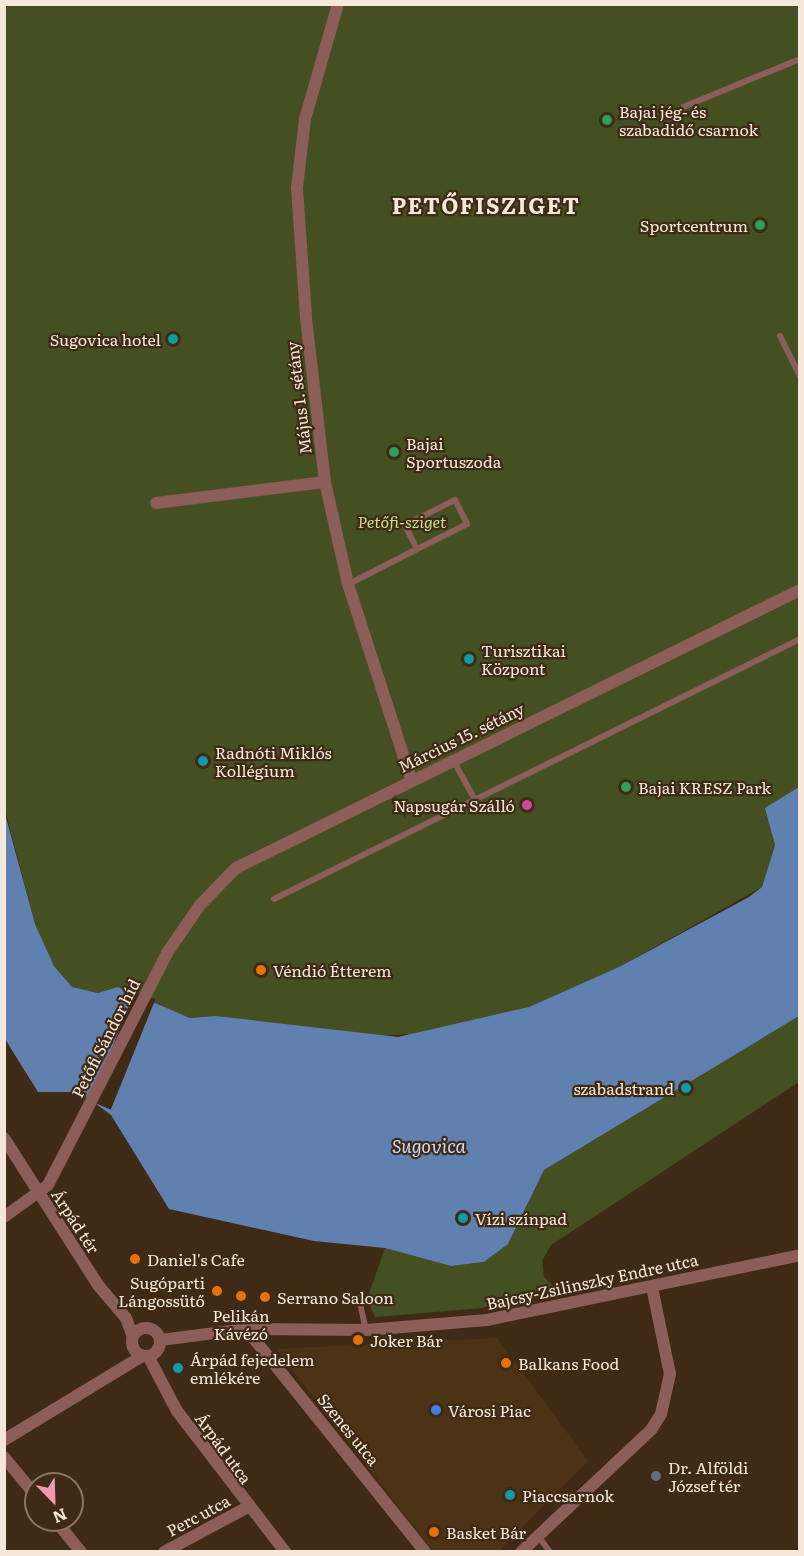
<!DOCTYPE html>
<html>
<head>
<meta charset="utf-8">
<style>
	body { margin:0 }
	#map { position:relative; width:804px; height:1556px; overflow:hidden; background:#3f2b15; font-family:Literata,serif }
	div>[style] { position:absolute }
	.built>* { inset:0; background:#4c3316 }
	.green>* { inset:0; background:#445021 }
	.water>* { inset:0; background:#6081b0 }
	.pier>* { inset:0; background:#3f2b15; transform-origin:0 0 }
	.lane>* { height:6px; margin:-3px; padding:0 3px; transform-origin:3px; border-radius:3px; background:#8c5d59 }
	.street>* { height:12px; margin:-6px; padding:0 6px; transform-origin:6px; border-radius:6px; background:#8c5d59 }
	.street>.ring { margin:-6px; padding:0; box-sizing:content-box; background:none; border:12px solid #8c5d59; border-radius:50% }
	.dots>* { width:16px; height:16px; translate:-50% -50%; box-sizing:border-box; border:3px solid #3f2b15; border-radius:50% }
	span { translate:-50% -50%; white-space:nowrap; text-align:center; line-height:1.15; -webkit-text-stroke:4.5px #3f2b15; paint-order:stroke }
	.poi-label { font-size:16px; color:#f5e8db }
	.left { translate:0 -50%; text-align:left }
	.right { translate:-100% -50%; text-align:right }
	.street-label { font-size:16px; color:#f5e8db }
	.park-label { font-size:16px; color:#c9e08c; font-style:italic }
	.water-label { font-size:18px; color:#c8dbf8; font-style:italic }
	.district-label { font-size:22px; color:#f5e8db; font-weight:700; letter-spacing:1.5px }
	.frame { position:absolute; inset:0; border:6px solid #f5e8db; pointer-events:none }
	.north { position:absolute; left:24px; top:1472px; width:60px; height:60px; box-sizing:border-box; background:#3f2b15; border:2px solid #887764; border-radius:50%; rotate:157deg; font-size:16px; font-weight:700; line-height:24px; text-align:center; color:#f5e8db }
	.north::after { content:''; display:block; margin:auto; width:21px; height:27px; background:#f29aad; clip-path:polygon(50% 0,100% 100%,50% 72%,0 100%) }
</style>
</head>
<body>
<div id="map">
	<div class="built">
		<i style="clip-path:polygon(497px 1338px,588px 1461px,499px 1551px,433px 1551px,276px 1349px)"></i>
	</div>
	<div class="green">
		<i style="clip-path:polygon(4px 5px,799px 5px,800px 787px,766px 808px,775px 845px,762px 887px,621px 966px,529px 1007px,430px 1033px,364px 1037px,216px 1016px,190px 1018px,118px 987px,98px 993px,72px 987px,54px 966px,35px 924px,5px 810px)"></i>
		<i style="clip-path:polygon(799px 1016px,799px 1082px,551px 1245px,542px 1261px,544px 1277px,558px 1291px,517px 1294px,483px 1308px,375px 1317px,367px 1299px,385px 1248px,451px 1266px,484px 1262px,508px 1244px,544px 1170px)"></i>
	</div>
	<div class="water">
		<i style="clip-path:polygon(799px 787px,799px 1016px,544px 1170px,508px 1244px,484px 1262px,451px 1266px,385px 1248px,314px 1241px,169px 1209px,111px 1115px,80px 1092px,38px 1092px,5px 1039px,4px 810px,35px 924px,54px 966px,72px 987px,98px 993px,118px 987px,190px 1018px,216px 1016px,398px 1037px,529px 1007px,621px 966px,749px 897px,762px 887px,775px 845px,765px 808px)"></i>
	</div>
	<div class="pier">
		<i style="left:135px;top:991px;width:22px;height:119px;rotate:22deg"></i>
	</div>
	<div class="lane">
		<i style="left:683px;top:107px;width:126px;rotate:-22.3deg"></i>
		<i style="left:780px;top:336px;width:45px;rotate:63.4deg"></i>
		<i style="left:349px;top:584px;width:76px;rotate:-27.2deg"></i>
		<i style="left:417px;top:549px;width:27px;rotate:-117deg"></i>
		<i style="left:405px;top:525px;width:56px;rotate:-26.6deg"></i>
		<i style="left:455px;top:500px;width:27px;rotate:63deg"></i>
		<i style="left:467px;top:524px;width:56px;rotate:153.4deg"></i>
		<i style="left:453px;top:760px;width:41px;rotate:60.9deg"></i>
		<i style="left:274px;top:899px;width:587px;rotate:-26.3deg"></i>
		<i style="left:359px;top:1298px;width:33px;rotate:78deg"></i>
		<i style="left:538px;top:1536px;width:20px;rotate:53deg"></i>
	</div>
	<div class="street">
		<i style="left:338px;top:4px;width:120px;rotate:106deg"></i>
		<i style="left:305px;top:119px;width:69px;rotate:96.6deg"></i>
		<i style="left:297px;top:188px;width:130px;rotate:86deg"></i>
		<i style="left:306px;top:318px;width:165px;rotate:83.4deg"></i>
		<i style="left:325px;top:482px;width:105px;rotate:77.3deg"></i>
		<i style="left:348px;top:584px;width:205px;rotate:72.1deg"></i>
		<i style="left:156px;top:503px;width:170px;rotate:-7.1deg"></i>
		<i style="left:4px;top:1138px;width:174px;rotate:57.4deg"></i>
		<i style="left:98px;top:1285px;width:43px;rotate:49.7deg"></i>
		<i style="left:126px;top:1318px;width:20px;rotate:70deg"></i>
		<i style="left:4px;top:1217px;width:54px;rotate:-36deg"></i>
		<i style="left:48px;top:1185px;width:261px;rotate:-62.8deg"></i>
		<i style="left:167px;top:953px;width:58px;rotate:-55.5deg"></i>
		<i style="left:200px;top:905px;width:52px;rotate:-45.8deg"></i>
		<i style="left:236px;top:868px;width:629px;rotate:-26.24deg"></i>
		<i class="ring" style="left:132px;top:1328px;width:16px;height:16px"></i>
		<i style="left:246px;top:1329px;width:286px;rotate:51.2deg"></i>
		<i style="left:161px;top:1340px;width:86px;rotate:-7.4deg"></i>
		<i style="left:246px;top:1329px;width:120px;rotate:0.5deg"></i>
		<i style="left:366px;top:1330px;width:121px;rotate:-4.7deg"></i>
		<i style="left:487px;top:1320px;width:320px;rotate:-11.7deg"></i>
		<i style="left:148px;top:1356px;width:62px;rotate:62.2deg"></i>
		<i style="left:177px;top:1411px;width:178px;rotate:52.5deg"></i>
		<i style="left:4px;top:1440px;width:162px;rotate:-31.3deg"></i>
		<i style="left:4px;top:1457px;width:50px;rotate:50.6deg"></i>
		<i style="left:55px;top:1520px;width:41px;rotate:50.9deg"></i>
		<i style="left:164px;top:1552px;width:95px;rotate:-28.2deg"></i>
		<i style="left:521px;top:1552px;width:178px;rotate:-43.2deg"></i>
		<i style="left:651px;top:1430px;width:19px;rotate:-58deg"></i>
		<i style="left:661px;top:1414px;width:41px;rotate:-77.3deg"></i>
		<i style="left:670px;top:1374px;width:89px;rotate:-101.7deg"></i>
	</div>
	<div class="dots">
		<i style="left:607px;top:120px;background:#2e9e5b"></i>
		<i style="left:760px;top:225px;background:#2e9e5b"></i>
		<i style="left:173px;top:339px;background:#0f9aa8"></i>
		<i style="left:394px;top:452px;background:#2e9e5b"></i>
		<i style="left:469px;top:659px;background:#0f9aa8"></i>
		<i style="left:203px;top:761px;background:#0f9aa8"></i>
		<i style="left:626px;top:787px;background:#2e9e5b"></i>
		<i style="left:527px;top:805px;background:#d1479c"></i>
		<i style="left:261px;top:970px;background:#e8710a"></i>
		<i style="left:686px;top:1088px;background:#0f9aa8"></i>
		<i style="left:463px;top:1218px;background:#0f9aa8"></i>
		<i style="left:135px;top:1259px;background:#e8710a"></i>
		<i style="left:217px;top:1291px;background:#e8710a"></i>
		<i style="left:241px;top:1296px;background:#e8710a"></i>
		<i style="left:265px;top:1297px;background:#e8710a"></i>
		<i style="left:358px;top:1340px;background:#e8710a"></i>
		<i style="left:506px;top:1363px;background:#e8710a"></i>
		<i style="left:178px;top:1368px;background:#0f9aa8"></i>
		<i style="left:436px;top:1410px;background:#3f7fe0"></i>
		<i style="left:656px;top:1476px;background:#5c6f8a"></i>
		<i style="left:510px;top:1495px;background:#0f9aa8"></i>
		<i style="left:434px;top:1532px;background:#e8710a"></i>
	</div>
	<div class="poi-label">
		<span class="left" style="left:619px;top:120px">Bajai jég- és<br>szabadidő csarnok</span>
		<span class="right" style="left:748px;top:225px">Sportcentrum</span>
		<span class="right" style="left:161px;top:339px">Sugovica hotel</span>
		<span class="left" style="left:406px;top:452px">Bajai<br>Sportuszoda</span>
		<span class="left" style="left:481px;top:659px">Turisztikai<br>Központ</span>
		<span class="left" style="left:215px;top:761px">Radnóti Miklós<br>Kollégium</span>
		<span class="left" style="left:638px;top:787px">Bajai KRESZ Park</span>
		<span class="right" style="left:515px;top:805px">Napsugár Szálló</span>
		<span class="left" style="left:273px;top:970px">Véndió Étterem</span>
		<span class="right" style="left:674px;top:1088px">szabadstrand</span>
		<span class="left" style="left:475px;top:1218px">Vízi színpad</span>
		<span class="left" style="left:147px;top:1259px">Daniel's Cafe</span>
		<span class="right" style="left:205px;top:1291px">Sugóparti<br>Lángossütő</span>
		<span class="left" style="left:277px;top:1297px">Serrano Saloon</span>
		<span style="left:241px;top:1324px">Pelikán<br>Kávézó</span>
		<span class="left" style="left:370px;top:1340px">Joker Bár</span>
		<span class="left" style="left:190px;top:1368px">Árpád fejedelem<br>emlékére</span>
		<span class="left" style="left:518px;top:1363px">Balkans Food</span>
		<span class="left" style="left:448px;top:1410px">Városi Piac</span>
		<span class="left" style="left:668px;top:1476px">Dr. Alföldi<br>József tér</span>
		<span class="left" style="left:522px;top:1495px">Piaccsarnok</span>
		<span class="left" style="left:446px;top:1532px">Basket Bár</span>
	</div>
	<div class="street-label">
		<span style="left:298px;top:398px;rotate:-97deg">Május 1. sétány</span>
		<span style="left:461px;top:737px;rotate:-26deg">Március 15. sétány</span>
		<span style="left:105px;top:1038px;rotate:-63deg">Petőfi Sándor híd</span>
		<span style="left:76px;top:1221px;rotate:57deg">Árpád tér</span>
		<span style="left:592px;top:1281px;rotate:-12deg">Bajcsy-Zsilinszky Endre utca</span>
		<span style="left:349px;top:1429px;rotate:51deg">Szenes utca</span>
		<span style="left:224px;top:1448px;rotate:54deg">Árpád utca</span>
		<span style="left:198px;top:1515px;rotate:-28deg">Perc utca</span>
	</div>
	<div class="park-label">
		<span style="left:402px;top:521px">Petőfi-sziget</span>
	</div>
	<div class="water-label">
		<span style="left:429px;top:1146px">Sugovica</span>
	</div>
	<div class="district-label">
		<span style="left:486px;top:205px">PETŐFISZIGET</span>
	</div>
	<div class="frame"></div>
	<div class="north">N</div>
</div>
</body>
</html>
